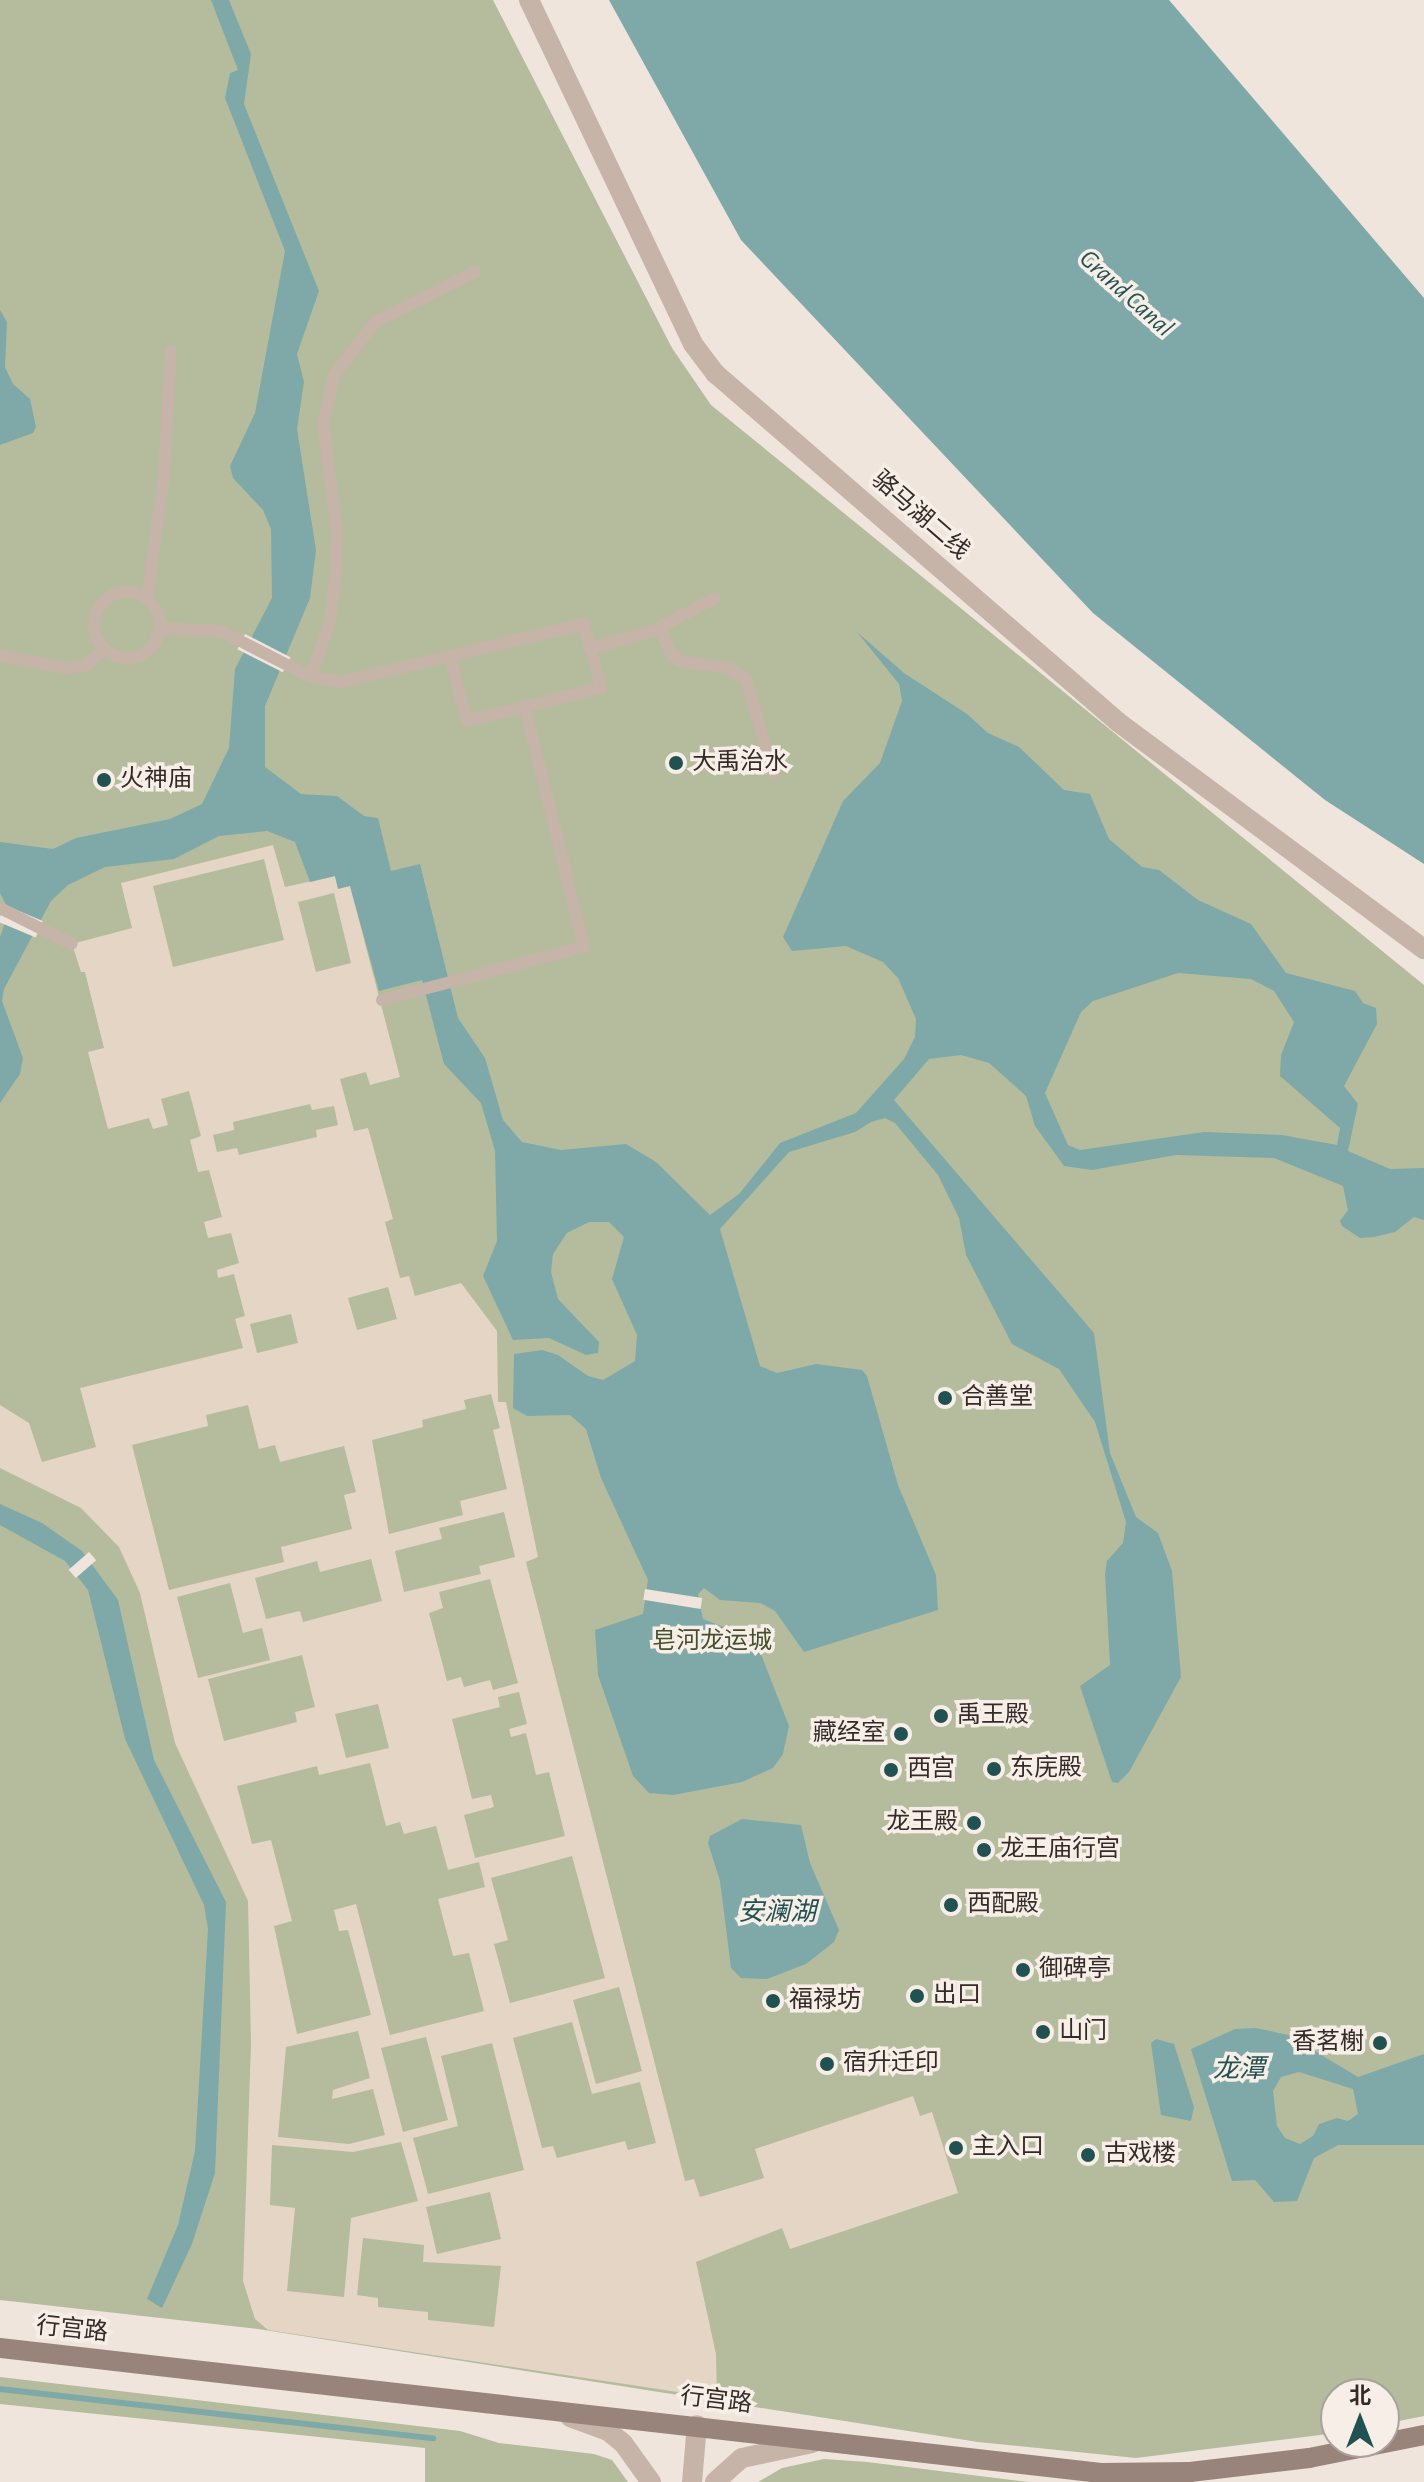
<!DOCTYPE html>
<html>
<head>
<meta charset="utf-8">
<style>
	body { margin:0 }
	#map { position:relative; width:1424px; height:2482px; overflow:hidden; background:#efe5dc; font-family:"Alegreya Sans","Noto Sans SC",sans-serif }
	div>[style] { position:absolute }
	.green>* { inset:0; background:#b4bc9d }
	.plaza>* { inset:0; background:#e5d5c4 }
	.water>* { inset:0; background:#7ea9a8 }
	.pier>* { inset:0; background:#efe5dc; transform-origin:0 0 }
	.stream>* { height:6px; margin:-3px; padding:0 3px; transform-origin:3px; border-radius:3px; background:#7ea9a8 }
	.pedestrian>* { height:12px; margin:-6px; padding:0 6px; transform-origin:6px; border-radius:6px; background:#c6b4a9 }
	.pedestrian>.ring { margin:-6px; padding:0; box-sizing:content-box; background:none; border:12px solid #c6b4a9; border-radius:50% }
	.tertiary>* { height:20px; margin:-10px; padding:0 10px; transform-origin:10px; border-radius:10px; background:#c6b4a9 }
	.secondary>* { height:20px; margin:-10px; padding:0 10px; transform-origin:10px; border-radius:10px; background:#99847b }
	.dots>* { width:22px; height:22px; translate:-50% -50%; box-sizing:border-box; border:4px solid #f7efe7; border-radius:50% }
	span { translate:-50% -50%; white-space:nowrap; text-align:center; line-height:1.15; -webkit-text-stroke:7px #f7efe7; paint-order:stroke }
	.street-label { font-size:24px; color:#342b28 }
	.poi-label { font-size:24px; color:#342b28 }
	.left { translate:0 -50%; text-align:left }
	.right { translate:-100% -50%; text-align:right }
	.park-label { font-size:24px; color:#454f2e }
	.water-label { font-size:26px; color:#225151; font-style:italic }
	.north { position:absolute; left:1320px; top:2378px; width:80px; height:80px; box-sizing:border-box; background:#f7efe7; border:2px solid #a9a19b; border-radius:50%; rotate:0deg; font-size:22px; font-weight:700; line-height:32px; text-align:center; color:#342b28 }
	.north::after { content:''; display:block; margin:auto; width:28px; height:36px; background:#225151; clip-path:polygon(50% 0,100% 100%,50% 72%,0 100%) }
</style>
</head>
<body>
<div id="map">
	<div class="green">
		<i style="clip-path:polygon(0 0,493px 0,672px 348px,711px 405px,1424px 985px,1424px 2416px,1384px 2424px,1384px 2394px,1336px 2394px,1336px 2433px,1136px 2458px,978px 2442px,258px 2329px,0 2300px)"></i>
		<i style="clip-path:polygon(0 2377px,460px 2431px,499px 2443px,594px 2454px,612px 2460px,628px 2482px,425px 2482px,425px 2448px,0 2404px)"></i>
		<i style="clip-path:polygon(824px 2459px,867px 2462px,1029px 2482px,758px 2482px,782px 2468px)"></i>
	</div>
	<div class="plaza">
		<i style="clip-path:polygon(evenodd,273px 845px,285px 887px,335px 876px,338px 888px,350px 886px,400px 1077px,370px 1085px,366px 1072px,340px 1079px,354px 1131px,368px 1128px,393px 1219px,385px 1222px,400px 1278px,409px 1276px,415px 1296px,461px 1283px,497px 1331px,498px 1402px,506px 1402px,538px 1557px,526px 1562px,685px 2181px,694px 2179px,700px 2197px,764px 2178px,755px 2149px,913px 2096px,920px 2116px,932px 2112px,958px 2193px,790px 2249px,782px 2228px,696px 2262px,716px 2354px,717px 2398px,268px 2330px,255px 2319px,243px 2281px,251px 2043px,248px 1901px,175px 1743px,140px 1593px,119px 1547px,81px 1508px,0 1468px,0 1405px,29px 1423px,42px 1462px,96px 1447px,80px 1388px,243px 1348px,235px 1319px,245px 1316px,234px 1274px,218px 1278px,217px 1270px,239px 1263px,231px 1233px,208px 1238px,204px 1222px,222px 1217px,209px 1170px,198px 1172px,190px 1140px,201px 1136px,189px 1091px,161px 1099px,168px 1125px,153px 1129px,149px 1118px,108px 1129px,88px 1052px,104px 1048px,85px 972px,81px 972px,72px 944px,132px 928px,121px 883px,273px 845px,264px 859px,284px 940px,173px 967px,153px 886px,264px 859px,273px 845px,334px 893px,351px 963px,316px 972px,298px 902px,334px 893px,273px 845px,310px 1104px,312px 1110px,334px 1106px,338px 1125px,316px 1130px,317px 1137px,239px 1155px,237px 1148px,217px 1152px,213px 1135px,234px 1130px,233px 1122px,310px 1104px,273px 845px,388px 1287px,397px 1319px,357px 1330px,348px 1298px,388px 1287px,273px 845px,291px 1314px,298px 1343px,257px 1353px,250px 1324px,291px 1314px,273px 845px,491px 1394px,500px 1428px,493px 1430px,507px 1489px,460px 1501px,463px 1515px,389px 1534px,372px 1440px,423px 1427px,422px 1420px,466px 1409px,464px 1400px,491px 1394px,273px 845px,248px 1405px,259px 1449px,275px 1445px,280px 1462px,344px 1446px,356px 1492px,344px 1495px,352px 1529px,281px 1547px,284px 1562px,169px 1590px,132px 1445px,208px 1426px,206px 1415px,248px 1405px,273px 845px,504px 1512px,515px 1557px,479px 1566px,481px 1574px,404px 1592px,395px 1551px,442px 1539px,439px 1528px,504px 1512px,273px 845px,371px 1559px,382px 1601px,303px 1622px,300px 1611px,266px 1619px,255px 1578px,317px 1561px,320px 1572px,371px 1559px,273px 845px,490px 1579px,518px 1683px,493px 1690px,490px 1680px,464px 1687px,461px 1677px,447px 1681px,429px 1613px,443px 1608px,439px 1592px,490px 1579px,273px 845px,230px 1583px,243px 1633px,262px 1628px,270px 1660px,198px 1678px,177px 1597px,230px 1583px,273px 845px,302px 1655px,315px 1707px,295px 1712px,297px 1722px,224px 1741px,208px 1679px,302px 1655px,273px 845px,519px 1692px,527px 1724px,509px 1729px,511px 1737px,526px 1733px,536px 1775px,549px 1772px,565px 1836px,475px 1858px,464px 1815px,494px 1807px,491px 1795px,472px 1799px,452px 1719px,500px 1707px,498px 1697px,519px 1692px,273px 845px,378px 1704px,389px 1748px,346px 1758px,335px 1714px,378px 1704px,273px 845px,370px 1763px,386px 1826px,400px 1822px,404px 1834px,436px 1826px,448px 1870px,479px 1862px,485px 1887px,438px 1899px,453px 1956px,469px 1953px,484px 2011px,390px 2035px,356px 1904px,334px 1910px,339px 1931px,348px 1930px,371px 2015px,297px 2034px,274px 1926px,292px 1921px,271px 1840px,252px 1844px,237px 1786px,317px 1766px,319px 1775px,370px 1763px,273px 845px,572px 1856px,605px 1978px,510px 2003px,494px 1944px,508px 1940px,491px 1878px,572px 1856px,273px 845px,619px 1987px,642px 2071px,596px 2084px,573px 2000px,619px 1987px,273px 845px,572px 2022px,592px 2094px,640px 2082px,656px 2143px,628px 2150px,625px 2141px,557px 2158px,553px 2146px,542px 2148px,513px 2038px,572px 2022px,273px 845px,358px 2031px,370px 2078px,333px 2090px,332px 2099px,373px 2089px,385px 2135px,349px 2144px,278px 2137px,286px 2047px,358px 2031px,273px 845px,426px 2037px,448px 2120px,403px 2132px,381px 2048px,426px 2037px,273px 845px,492px 2043px,524px 2170px,428px 2194px,413px 2138px,458px 2126px,441px 2056px,492px 2043px,273px 845px,401px 2142px,418px 2201px,351px 2218px,344px 2297px,287px 2291px,295px 2208px,270px 2205px,272px 2145px,353px 2152px,401px 2142px,273px 845px,490px 2192px,501px 2239px,437px 2254px,426px 2207px,490px 2192px,273px 845px,363px 2238px,424px 2245px,423px 2262px,501px 2266px,494px 2327px,428px 2320px,428px 2312px,378px 2307px,378px 2298px,357px 2295px,363px 2238px)"></i>
	</div>
	<div class="water">
		<i style="clip-path:polygon(evenodd,211px 0,229px 0,251px 54px,244px 104px,319px 291px,297px 354px,304px 382px,297px 429px,316px 550px,310px 598px,265px 706px,265px 767px,301px 794px,337px 796px,364px 816px,378px 818px,391px 871px,420px 864px,458px 1018px,485px 1058px,503px 1120px,522px 1142px,561px 1150px,626px 1144px,656px 1162px,710px 1215px,739px 1194px,780px 1143px,856px 1113px,904px 1059px,915px 1037px,916px 1019px,898px 978px,883px 962px,846px 946px,792px 951px,783px 937px,843px 801px,880px 763px,902px 701px,899px 684px,857px 632px,904px 673px,967px 714px,988px 733px,1019px 747px,1064px 790px,1090px 794px,1109px 839px,1142px 867px,1159px 870px,1198px 900px,1251px 924px,1286px 973px,1355px 991px,1363px 1003px,1376px 1008px,1377px 1024px,1344px 1086px,1358px 1104px,1348px 1151px,1390px 1169px,1424px 1168px,1424px 1220px,1414px 1217px,1395px 1232px,1374px 1237px,1360px 1238px,1342px 1226px,1340px 1221px,1348px 1210px,1343px 1186px,1274px 1158px,1176px 1155px,1092px 1170px,1064px 1166px,1035px 1126px,1026px 1096px,989px 1063px,961px 1055px,929px 1059px,894px 1100px,1094px 1333px,1110px 1453px,1136px 1517px,1158px 1533px,1172px 1571px,1181px 1677px,1129px 1772px,1118px 1783px,1112px 1782px,1080px 1686px,1110px 1665px,1105px 1574px,1107px 1561px,1123px 1543px,1126px 1522px,1095px 1422px,1059px 1369px,1012px 1344px,966px 1255px,959px 1218px,938px 1175px,895px 1123px,885px 1118px,871px 1122px,855px 1132px,789px 1152px,720px 1229px,760px 1366px,777px 1373px,816px 1364px,862px 1370px,867px 1376px,898px 1485px,936px 1575px,938px 1610px,804px 1652px,775px 1611px,760px 1603px,720px 1600px,704px 1588px,698px 1594px,703px 1619px,755px 1639px,789px 1726px,783px 1754px,773px 1768px,742px 1782px,673px 1795px,649px 1793px,633px 1776px,598px 1675px,595px 1630px,643px 1614px,648px 1580px,601px 1478px,586px 1429px,570px 1415px,527px 1416px,513px 1408px,514px 1354px,542px 1350px,558px 1355px,588px 1376px,603px 1380px,635px 1361px,637px 1335px,612px 1279px,624px 1237px,609px 1222px,589px 1222px,567px 1233px,553px 1254px,551px 1272px,558px 1299px,599px 1342px,598px 1353px,586px 1355px,549px 1338px,513px 1340px,483px 1276px,497px 1241px,495px 1151px,481px 1103px,444px 1064px,422px 980px,379px 991px,350px 886px,338px 889px,335px 876px,310px 882px,295px 842px,267px 831px,219px 836px,174px 859px,105px 867px,68px 885px,51px 901px,4px 989px,2px 1001px,23px 1058px,20px 1074px,0 1103px,0 937px,9px 911px,0 893px,0 842px,53px 849px,76px 838px,170px 819px,202px 804px,229px 748px,235px 669px,272px 598px,271px 529px,263px 510px,233px 478px,230px 466px,255px 413px,285px 251px,225px 98px,230px 73px,238px 70px,211px 0,1178px 973px,1251px 979px,1274px 991px,1294px 1022px,1281px 1055px,1280px 1076px,1340px 1128px,1337px 1145px,1282px 1135px,1204px 1132px,1080px 1150px,1068px 1145px,1045px 1093px,1081px 1012px,1093px 1001px,1178px 973px)"></i>
		<i style="clip-path:polygon(609px 0,1169px 0,1424px 298px,1424px 864px,1325px 800px,1093px 613px,741px 240px)"></i>
		<i style="clip-path:polygon(0 310px,7px 322px,5px 367px,13px 384px,30px 399px,36px 427px,33px 433px,0 445px)"></i>
		<i style="clip-path:polygon(0 1504px,42px 1523px,82px 1551px,118px 1600px,154px 1760px,226px 1902px,215px 2173px,192px 2244px,162px 2308px,147px 2299px,178px 2225px,195px 2151px,208px 1929px,204px 1905px,125px 1739px,88px 1590px,65px 1561px,0 1525px)"></i>
		<i style="clip-path:polygon(742px 1819px,801px 1825px,810px 1863px,839px 1930px,834px 1942px,806px 1964px,767px 1979px,741px 1978px,731px 1968px,720px 1881px,708px 1843px,710px 1836px)"></i>
		<i style="clip-path:polygon(evenodd,1256px 2028px,1288px 2035px,1358px 2077px,1424px 2054px,1424px 2145px,1338px 2145px,1314px 2158px,1297px 2201px,1274px 2202px,1255px 2180px,1232px 2181px,1191px 2049px,1235px 2029px,1256px 2028px,1299px 2072px,1353px 2089px,1358px 2114px,1348px 2121px,1337px 2118px,1319px 2124px,1313px 2136px,1300px 2144px,1285px 2138px,1277px 2126px,1273px 2091px,1281px 2077px,1299px 2072px)"></i>
		<i style="clip-path:polygon(1156px 2039px,1174px 2044px,1194px 2107px,1191px 2121px,1161px 2115px,1151px 2043px)"></i>
	</div>
	<div class="pier">
		<i style="left:245px;top:634px;width:51px;height:17px;rotate:27deg"></i>
		<i style="left:5px;top:905px;width:41px;height:18px;rotate:23deg"></i>
		<i style="left:89px;top:1552px;width:11px;height:27px;rotate:49deg"></i>
		<i style="left:645px;top:1589px;width:58px;height:11px;rotate:9deg"></i>
	</div>
	<div class="stream">
		<i style="left:0;top:2389px;width:436px;rotate:6.5deg"></i>
	</div>
	<div class="pedestrian">
		<i class="ring" style="left:94px;top:592px;width:54px;height:54px"></i>
		<i style="left:147px;top:599px;width:125px;rotate:-82.2deg"></i>
		<i style="left:164px;top:475px;width:124px;rotate:-86.8deg"></i>
		<i style="left:660px;top:627px;width:29px;rotate:68deg"></i>
		<i style="left:671px;top:654px;width:11px;rotate:38deg"></i>
		<i style="left:680px;top:661px;width:49px;rotate:8.3deg"></i>
		<i style="left:728px;top:668px;width:21px;rotate:31deg"></i>
		<i style="left:746px;top:679px;width:98px;rotate:74deg"></i>
		<i style="left:160px;top:628px;width:61px;rotate:2.8deg"></i>
		<i style="left:221px;top:631px;width:101px;rotate:27.1deg"></i>
		<i style="left:311px;top:677px;width:30px;rotate:9deg"></i>
		<i style="left:341px;top:682px;width:250px;rotate:-13.4deg"></i>
		<i style="left:584px;top:624px;width:66px;rotate:75.1deg"></i>
		<i style="left:601px;top:688px;width:138px;rotate:166.2deg"></i>
		<i style="left:467px;top:721px;width:66px;rotate:-104.9deg"></i>
		<i style="left:590px;top:649px;width:68px;rotate:-16.3deg"></i>
		<i style="left:655px;top:630px;width:68px;rotate:-28.1deg"></i>
		<i style="left:0;top:656px;width:68px;rotate:10.2deg"></i>
		<i style="left:67px;top:668px;width:19px;rotate:-9deg"></i>
		<i style="left:86px;top:665px;width:23px;rotate:-40deg"></i>
		<i style="left:311px;top:677px;width:59px;rotate:-71.3deg"></i>
		<i style="left:330px;top:621px;width:38px;rotate:-83deg"></i>
		<i style="left:335px;top:583px;width:50px;rotate:-87.7deg"></i>
		<i style="left:337px;top:533px;width:112px;rotate:-97.2deg"></i>
		<i style="left:323px;top:422px;width:49px;rotate:-76deg"></i>
		<i style="left:335px;top:374px;width:66px;rotate:-52.4deg"></i>
		<i style="left:375px;top:322px;width:112px;rotate:-26.6deg"></i>
		<i style="left:0;top:908px;width:80px;rotate:26.6deg"></i>
		<i style="left:382px;top:1000px;width:209px;rotate:-14.7deg"></i>
		<i style="left:584px;top:947px;width:247px;rotate:-103.8deg"></i>
	</div>
	<div class="tertiary">
		<i style="left:529px;top:0;width:381px;rotate:64.5deg"></i>
		<i style="left:693px;top:344px;width:38px;rotate:53deg"></i>
		<i style="left:716px;top:374px;width:532px;rotate:40.88deg"></i>
		<i style="left:1118px;top:722px;width:381px;rotate:36.6deg"></i>
		<i style="left:570px;top:2417px;width:40px;rotate:20.2deg"></i>
		<i style="left:608px;top:2431px;width:19px;rotate:39deg"></i>
		<i style="left:623px;top:2443px;width:48px;rotate:54.3deg"></i>
		<i style="left:692px;top:2482px;width:57px;rotate:-85deg"></i>
		<i style="left:715px;top:2482px;width:36px;rotate:-42deg"></i>
		<i style="left:742px;top:2458px;width:72px;rotate:-12.1deg"></i>
	</div>
	<div class="secondary">
		<i style="left:0;top:2348px;width:1108px;rotate:6.48deg"></i>
		<i style="left:1101px;top:2473px;width:89px;rotate:-0.6deg"></i>
		<i style="left:1190px;top:2472px;width:120px;rotate:-6.7deg"></i>
		<i style="left:1309px;top:2458px;width:117px;rotate:-11.3deg"></i>
	</div>
	<div class="dots">
		<i style="left:676px;top:763px;background:#225151"></i>
		<i style="left:104px;top:780px;background:#225151"></i>
		<i style="left:945px;top:1398px;background:#225151"></i>
		<i style="left:941px;top:1716px;background:#225151"></i>
		<i style="left:901px;top:1734px;background:#225151"></i>
		<i style="left:994px;top:1769px;background:#225151"></i>
		<i style="left:891px;top:1770px;background:#225151"></i>
		<i style="left:974px;top:1823px;background:#225151"></i>
		<i style="left:984px;top:1850px;background:#225151"></i>
		<i style="left:951px;top:1905px;background:#225151"></i>
		<i style="left:1023px;top:1970px;background:#225151"></i>
		<i style="left:917px;top:1996px;background:#225151"></i>
		<i style="left:773px;top:2001px;background:#225151"></i>
		<i style="left:1043px;top:2032px;background:#225151"></i>
		<i style="left:1380px;top:2043px;background:#225151"></i>
		<i style="left:827px;top:2064px;background:#225151"></i>
		<i style="left:956px;top:2148px;background:#225151"></i>
		<i style="left:1088px;top:2155px;background:#225151"></i>
	</div>
	<div class="street-label">
		<span style="left:920px;top:516px;rotate:41deg">骆马湖二线</span>
		<span style="left:72px;top:2330px;rotate:6deg">行宫路</span>
		<span style="left:716px;top:2401px;rotate:7deg">行宫路</span>
	</div>
	<div class="poi-label">
		<span class="left" style="left:692px;top:763px">大禹治水</span>
		<span class="left" style="left:120px;top:780px">火神庙</span>
		<span class="left" style="left:961px;top:1398px">合善堂</span>
		<span class="left" style="left:957px;top:1716px">禹王殿</span>
		<span class="right" style="left:885px;top:1734px">藏经室</span>
		<span class="left" style="left:1010px;top:1769px">东庑殿</span>
		<span class="left" style="left:907px;top:1770px">西宫</span>
		<span class="right" style="left:958px;top:1823px">龙王殿</span>
		<span class="left" style="left:1000px;top:1850px">龙王庙行宫</span>
		<span class="left" style="left:967px;top:1905px">西配殿</span>
		<span class="left" style="left:1039px;top:1970px">御碑亭</span>
		<span class="left" style="left:933px;top:1996px">出口</span>
		<span class="left" style="left:789px;top:2001px">福禄坊</span>
		<span class="left" style="left:1059px;top:2032px">山门</span>
		<span class="right" style="left:1364px;top:2043px">香茗榭</span>
		<span class="left" style="left:843px;top:2064px">宿升迁印</span>
		<span class="left" style="left:972px;top:2148px">主入口</span>
		<span class="left" style="left:1104px;top:2155px">古戏楼</span>
	</div>
	<div class="park-label">
		<span style="left:712px;top:1642px">皂河龙运城</span>
	</div>
	<div class="water-label">
		<span style="left:1126px;top:294px;rotate:42deg">Grand Canal</span>
		<span style="left:777px;top:1913px">安澜湖</span>
		<span style="left:1239px;top:2070px">龙潭</span>
	</div>
	<div class="north">北</div>
</div>
</body>
</html>
